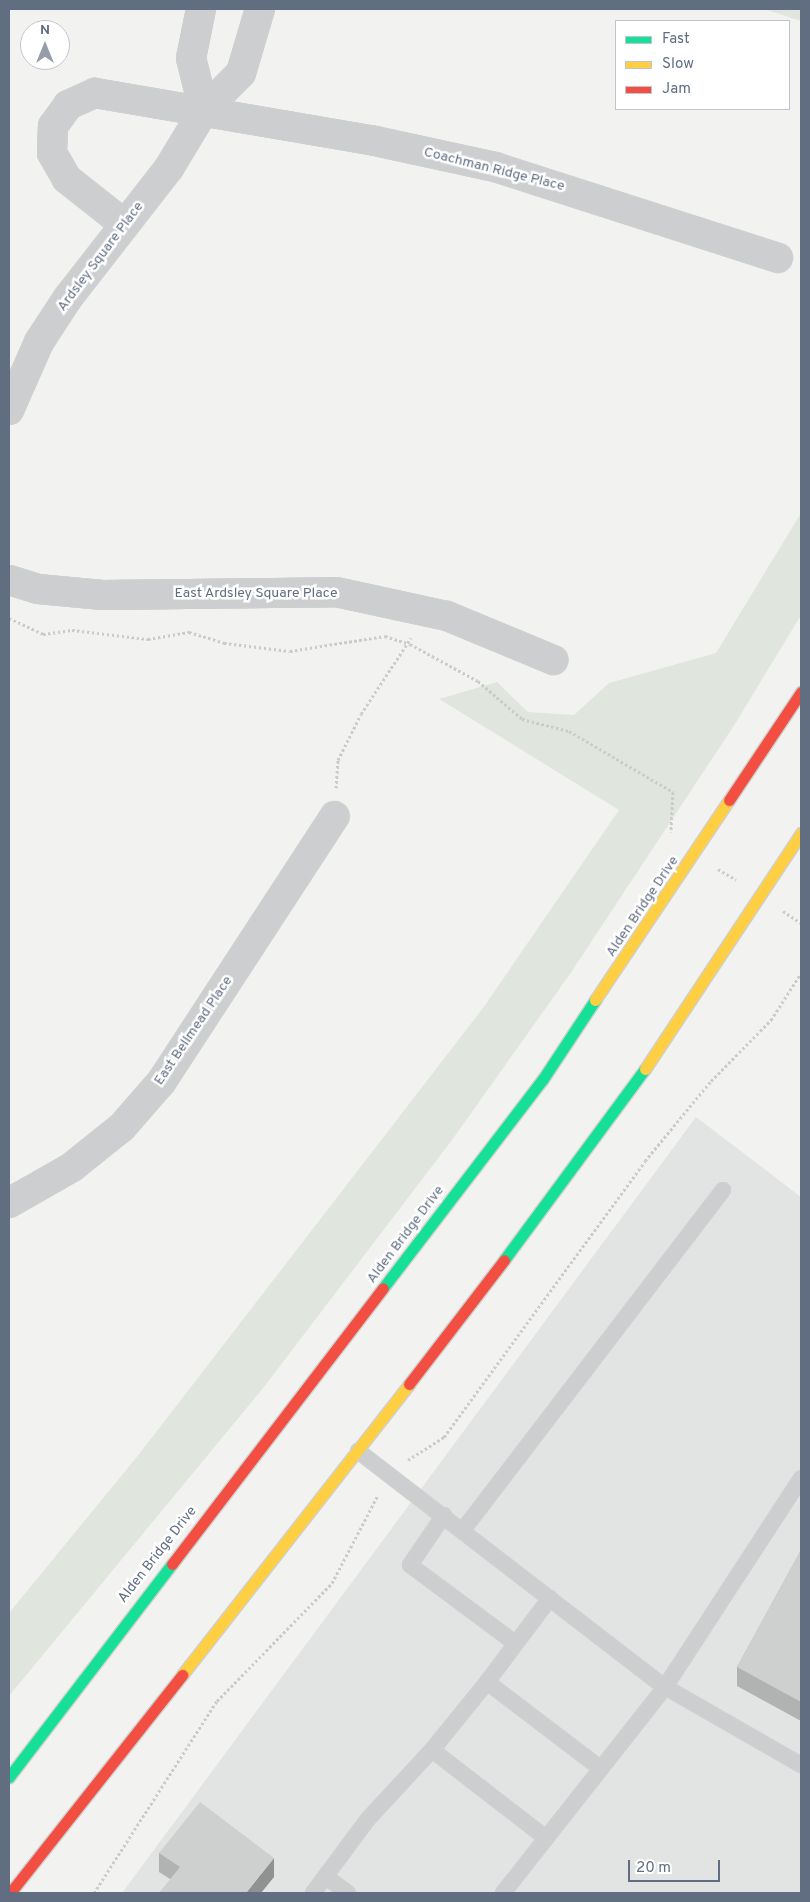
<!DOCTYPE html>
<html>
<head>
<meta charset="utf-8">
<style>
	body { margin:0 }
	#map { position:relative; width:810px; height:1902px; overflow:hidden; background:#f2f3f0; font-family:Overpass,sans-serif }
	div>[style] { position:absolute }
	.built>* { inset:0; background:#e2e4e3 }
	.green>* { inset:0; background:#e0e6de }
	.path>* { height:3px; margin-top:-1.5px; transform-origin:0; background:repeating-linear-gradient(90deg,#cacbcb 0 2.5px,transparent 0 5px) }
	.roads { filter:drop-shadow(1px 0 #ced0d0) drop-shadow(-1px 0 #ced0d0) drop-shadow(0 1px #ced0d0) drop-shadow(0 -1px #ced0d0) }
	.lane>* { height:14px; margin:-7px; padding:0 7px; transform-origin:7px; border-radius:7px; background:#cdcecf }
	.street>* { height:28px; margin:-14px; padding:0 14px; transform-origin:14px; border-radius:14px; background:#cdcecf }
	.fast>* { height:11px; margin:-5.5px; padding:0 5.5px; transform-origin:5.5px; border-radius:5.5px; background:#16e098 }
	.slow>* { height:11px; margin:-5.5px; padding:0 5.5px; transform-origin:5.5px; border-radius:5.5px; background:#ffcf43 }
	.jam>* { height:11px; margin:-5.5px; padding:0 5.5px; transform-origin:5.5px; border-radius:5.5px; background:#f24e42 }
	.wall>* { inset:0; background:#b1b3b3 }
	.shaded-wall>* { inset:0; background:#909292 }
	.building>* { inset:0; background:#ced0d0 }
	span { translate:-50% -50%; white-space:nowrap; text-align:center; line-height:1.15; -webkit-text-stroke:5px #fff; paint-order:stroke }
	.street-label { font-size:14px; color:#616e82 }
	.frame { position:absolute; inset:0; border:10px solid #616e82; pointer-events:none }
	.legend { position:absolute; left:615px; top:20px; width:175px; height:90px; box-sizing:border-box; background:#fff; border:1px solid #c0c5cd; margin:0; padding:6px 9px; list-style:none; font-size:15px; color:#616e82 }
	.legend li { display:flex; align-items:center; gap:10px; height:25px }
	.legend b { width:25px; border:1px solid #c0c5cd }
	.north { position:absolute; left:20px; top:20px; width:50px; height:50px; box-sizing:border-box; background:#fff; border:1px solid #c0c5cd; border-radius:50%; rotate:0deg; font-size:14px; font-weight:700; line-height:20px; text-align:center; color:#616e82 }
	.north::after { content:''; display:block; margin:auto; width:18px; height:22px; background:#949da8; clip-path:polygon(50% 0,100% 100%,50% 72%,0 100%) }
	.scale { position:absolute; left:628px; top:1860px; width:92px; height:22px; box-sizing:border-box; border:2px solid #616e82; border-top:0; padding-left:6px; font-size:15px; line-height:18px; white-space:nowrap; color:#616e82; -webkit-text-stroke:4px #fff; paint-order:stroke }
</style>
</head>
<body>
<div id="map">
	<div class="built">
		<i style="clip-path:polygon(696px 1117px,801px 1197px,801px 1893px,122px 1893px)"></i>
	</div>
	<div class="green">
		<i style="clip-path:polygon(764px 9px,801px 9px,801px 21px)"></i>
		<i style="clip-path:polygon(801px 513px,801px 615px,735px 724px,570px 974px,452px 1140px,264px 1387px,9px 1696px,9px 1613px,140px 1453px,483px 1008px,619px 810px,439px 699px,497px 682px,528px 712px,574px 715px,609px 683px,716px 653px)"></i>
	</div>
	<div class="path">
		<i style="left:9px;top:618px;width:38px;rotate:25deg"></i>
		<i style="left:43px;top:634px;width:29px;rotate:-8deg"></i>
		<i style="left:72px;top:630px;width:77px;rotate:6.8deg"></i>
		<i style="left:148px;top:639px;width:42px;rotate:-9.7deg"></i>
		<i style="left:189px;top:632px;width:37px;rotate:17deg"></i>
		<i style="left:224px;top:643px;width:66px;rotate:6.9deg"></i>
		<i style="left:290px;top:651px;width:96px;rotate:-9deg"></i>
		<i style="left:385px;top:636px;width:26px;rotate:18deg"></i>
		<i style="left:410px;top:644px;width:77px;rotate:28.6deg"></i>
		<i style="left:478px;top:681px;width:58px;rotate:40.8deg"></i>
		<i style="left:522px;top:719px;width:49px;rotate:14.3deg"></i>
		<i style="left:569px;top:731px;width:121px;rotate:30.4deg"></i>
		<i style="left:673px;top:792px;width:40px;rotate:92.9deg"></i>
		<i style="left:336px;top:788px;width:28px;rotate:-86deg"></i>
		<i style="left:338px;top:760px;width:51px;rotate:-63.4deg"></i>
		<i style="left:361px;top:714px;width:91px;rotate:-56.7deg"></i>
		<i style="left:718px;top:869px;width:21px;rotate:31deg"></i>
		<i style="left:783px;top:911px;width:22px;rotate:34deg"></i>
		<i style="left:408px;top:1460px;width:43px;rotate:-32.6deg"></i>
		<i style="left:444px;top:1437px;width:341px;rotate:-53.9deg"></i>
		<i style="left:645px;top:1161px;width:104px;rotate:-50.5deg"></i>
		<i style="left:711px;top:1081px;width:86px;rotate:-45.5deg"></i>
		<i style="left:771px;top:1020px;width:56px;rotate:-57.4deg"></i>
		<i style="left:94px;top:1893px;width:228px;rotate:-57.4deg"></i>
		<i style="left:217px;top:1701px;width:165px;rotate:-45.7deg"></i>
		<i style="left:332px;top:1583px;width:99px;rotate:-62.4deg"></i>
	</div>
	<div class="roads">
		<div class="lane">
			<i style="left:358px;top:1451px;width:387px;rotate:37.6deg"></i>
			<i style="left:665px;top:1687px;width:249px;rotate:-56.9deg"></i>
			<i style="left:444px;top:1515px;width:60px;rotate:124.2deg"></i>
			<i style="left:410px;top:1565px;width:131px;rotate:36.6deg"></i>
			<i style="left:463px;top:1530px;width:428px;rotate:-52.6deg"></i>
			<i style="left:487px;top:1682px;width:105px;rotate:-53.1deg"></i>
			<i style="left:432px;top:1750px;width:87px;rotate:-51deg"></i>
			<i style="left:487px;top:1682px;width:143px;rotate:37.3deg"></i>
			<i style="left:326px;top:1877px;width:27px;rotate:36deg"></i>
			<i style="left:313px;top:1893px;width:92px;rotate:-53.4deg"></i>
			<i style="left:368px;top:1819px;width:94px;rotate:-47.2deg"></i>
			<i style="left:432px;top:1750px;width:144px;rotate:37.7deg"></i>
			<i style="left:503px;top:1893px;width:262px;rotate:-51.8deg"></i>
			<i style="left:665px;top:1687px;width:157px;rotate:29.8deg"></i>
		</div>
		<div class="street">
			<i style="left:201px;top:9px;width:50px;rotate:101.5deg"></i>
			<i style="left:191px;top:58px;width:54px;rotate:76deg"></i>
			<i style="left:124px;top:224px;width:73px;rotate:-141.7deg"></i>
			<i style="left:67px;top:179px;width:30px;rotate:-120deg"></i>
			<i style="left:52px;top:153px;width:27px;rotate:-88deg"></i>
			<i style="left:53px;top:126px;width:26px;rotate:-54deg"></i>
			<i style="left:68px;top:105px;width:30px;rotate:-24deg"></i>
			<i style="left:95px;top:93px;width:284px;rotate:9.7deg"></i>
			<i style="left:375px;top:141px;width:123px;rotate:12.2deg"></i>
			<i style="left:495px;top:167px;width:297px;rotate:17.8deg"></i>
			<i style="left:9px;top:410px;width:74px;rotate:-66.2deg"></i>
			<i style="left:39px;top:342px;width:51px;rotate:-56.9deg"></i>
			<i style="left:67px;top:299px;width:166px;rotate:-52.1deg"></i>
			<i style="left:169px;top:168px;width:68px;rotate:-58.9deg"></i>
			<i style="left:204px;top:110px;width:52px;rotate:-45deg"></i>
			<i style="left:241px;top:73px;width:67px;rotate:-73.5deg"></i>
			<i style="left:9px;top:580px;width:30px;rotate:17deg"></i>
			<i style="left:38px;top:589px;width:65px;rotate:5.3deg"></i>
			<i style="left:103px;top:595px;width:233px;rotate:-0.7deg"></i>
			<i style="left:336px;top:592px;width:114px;rotate:12.2deg"></i>
			<i style="left:447px;top:616px;width:115px;rotate:22.5deg"></i>
			<i style="left:9px;top:1203px;width:73px;rotate:-29.7deg"></i>
			<i style="left:72px;top:1167px;width:64px;rotate:-38.7deg"></i>
			<i style="left:122px;top:1127px;width:61px;rotate:-49deg"></i>
			<i style="left:162px;top:1081px;width:316px;rotate:-56.9deg"></i>
		</div>
		<div class="fast">
			<i style="left:504px;top:1260px;width:237px;rotate:-53.6deg"></i>
			<i style="left:383px;top:1288px;width:263px;rotate:-52.6deg"></i>
			<i style="left:543px;top:1079px;width:95px;rotate:-56.6deg"></i>
			<i style="left:9px;top:1777px;width:268px;rotate:-52.6deg"></i>
		</div>
		<div class="slow">
			<i style="left:595px;top:1000px;width:241px;rotate:-56.2deg"></i>
			<i style="left:645px;top:1069px;width:283px;rotate:-56.5deg"></i>
			<i style="left:182px;top:1675px;width:369px;rotate:-52deg"></i>
		</div>
		<div class="jam">
			<i style="left:729px;top:800px;width:130px;rotate:-56.3deg"></i>
			<i style="left:409px;top:1384px;width:156px;rotate:-52.5deg"></i>
			<i style="left:172px;top:1564px;width:347px;rotate:-52.6deg"></i>
			<i style="left:10px;top:1893px;width:278px;rotate:-51.7deg"></i>
		</div>
	</div>
	<div class="wall">
		<i style="clip-path:polygon(801px 1550px,801px 1721px,737px 1686px,737px 1667px)"></i>
		<i style="clip-path:polygon(159px 1853px,274px 1877px,170px 1879px,159px 1872px)"></i>
	</div>
	<div class="shaded-wall">
		<i style="clip-path:polygon(274px 1858px,274px 1877px,261px 1893px,246px 1893px)"></i>
	</div>
	<div class="building">
		<i style="clip-path:polygon(801px 1550px,801px 1702px,737px 1667px)"></i>
		<i style="clip-path:polygon(200px 1802px,274px 1858px,246px 1893px,159px 1893px,180px 1867px,159px 1853px)"></i>
	</div>
	<div class="street-label">
		<span style="left:494px;top:170px;rotate:14deg">Coachman Ridge Place</span>
		<span style="left:101px;top:257px;rotate:-53deg">Ardsley Square Place</span>
		<span style="left:256px;top:594px">East Ardsley Square Place</span>
		<span style="left:643px;top:907px;rotate:-56deg">Alden Bridge Drive</span>
		<span style="left:194px;top:1031px;rotate:-56deg">East Bellmead Place</span>
		<span style="left:406px;top:1235px;rotate:-53deg">Alden Bridge Drive</span>
		<span style="left:158px;top:1555px;rotate:-52deg">Alden Bridge Drive</span>
	</div>
	<div class="frame"></div>
	<ul class="legend">
	<li><b style="height:6px;background:#16e098"></b>Fast</li>
	<li><b style="height:6px;background:#ffcf43"></b>Slow</li>
	<li><b style="height:6px;background:#f24e42"></b>Jam</li>
	</ul>
	<div class="north">N</div>
	<div class="scale">20 m</div>
</div>
</body>
</html>
